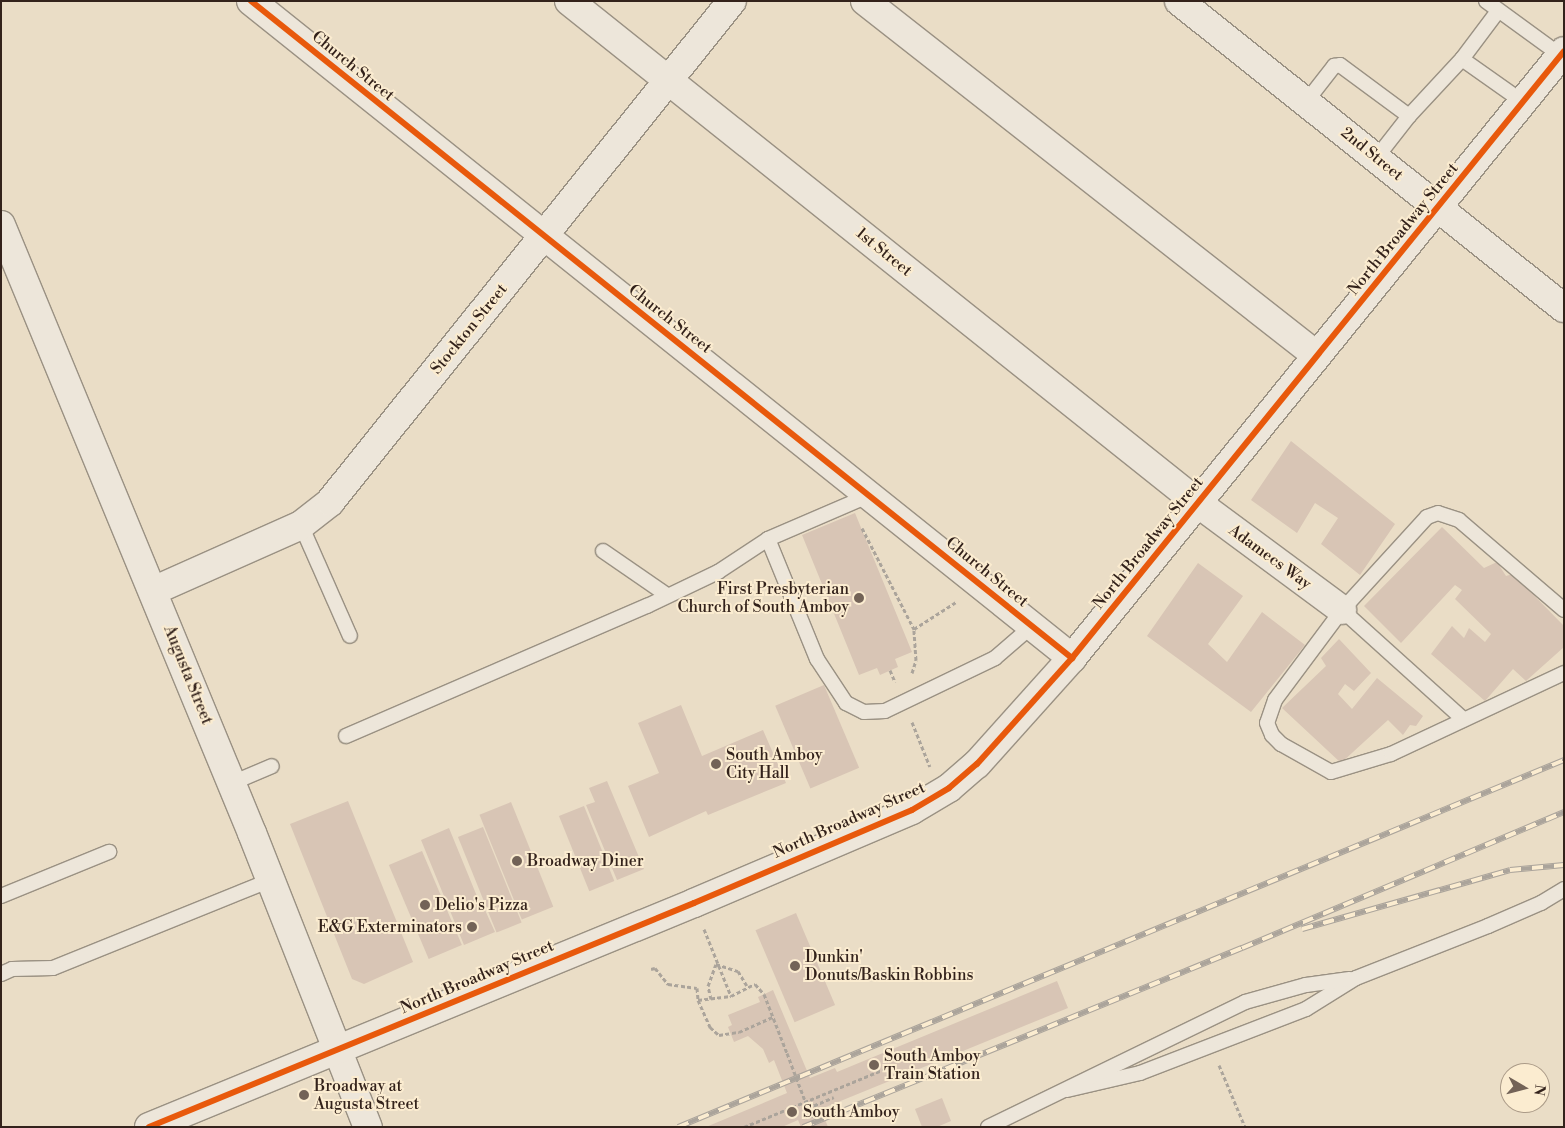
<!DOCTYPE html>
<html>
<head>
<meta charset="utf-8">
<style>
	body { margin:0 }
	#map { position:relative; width:1565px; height:1128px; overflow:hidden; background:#eaddc6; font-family:"Libre Bodoni",serif }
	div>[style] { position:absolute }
	.building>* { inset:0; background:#d8c5b5; transform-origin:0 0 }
	.path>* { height:3px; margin-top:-1.5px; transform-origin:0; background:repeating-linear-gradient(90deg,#aba49b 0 4px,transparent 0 6.5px) }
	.roads { filter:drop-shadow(1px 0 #9a9183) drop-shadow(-1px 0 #9a9183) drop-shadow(0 1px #9a9183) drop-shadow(0 -1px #9a9183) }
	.lane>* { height:14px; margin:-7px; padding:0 7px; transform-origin:7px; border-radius:7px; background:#ede6da }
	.street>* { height:28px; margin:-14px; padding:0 14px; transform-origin:14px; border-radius:14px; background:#ede6da }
	.rail>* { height:5.5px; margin-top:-2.75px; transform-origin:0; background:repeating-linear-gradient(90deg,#fbecd0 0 11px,#aba49b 0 22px); box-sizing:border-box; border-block:1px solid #aba49b }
	.path-bridge>* { height:3px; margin-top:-1.5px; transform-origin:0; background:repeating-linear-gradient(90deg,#aba49b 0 4px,transparent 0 6.5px) }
	.cycleway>* { height:6px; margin:-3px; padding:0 3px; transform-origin:3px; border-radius:3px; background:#e8590c }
	.dots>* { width:14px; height:14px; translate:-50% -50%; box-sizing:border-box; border:2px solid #fbecd0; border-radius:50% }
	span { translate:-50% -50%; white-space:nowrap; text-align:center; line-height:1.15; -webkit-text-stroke:4px #fbecd0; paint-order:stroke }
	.street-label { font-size:16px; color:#33221b }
	.poi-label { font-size:16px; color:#33221b }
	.right { translate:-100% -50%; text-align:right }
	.left { translate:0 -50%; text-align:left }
	.frame { position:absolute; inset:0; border:2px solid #33221b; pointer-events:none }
	.north { position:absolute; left:1500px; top:1063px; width:50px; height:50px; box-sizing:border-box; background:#fbecd0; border:1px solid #ab9b88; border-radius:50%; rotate:98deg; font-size:14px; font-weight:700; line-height:20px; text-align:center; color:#33221b }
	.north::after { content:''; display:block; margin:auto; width:18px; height:22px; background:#736357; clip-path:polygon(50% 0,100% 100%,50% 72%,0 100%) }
</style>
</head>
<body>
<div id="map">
	<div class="building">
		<i style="clip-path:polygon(1291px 441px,1395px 524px,1360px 575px,1321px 544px,1338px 518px,1315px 503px,1297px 533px,1251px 500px)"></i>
		<i style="clip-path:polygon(855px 513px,912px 652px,895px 659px,898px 667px,880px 675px,877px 668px,859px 675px,802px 535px)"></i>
		<i style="clip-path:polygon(1442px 527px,1484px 568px,1497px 562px,1506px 576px,1513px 574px,1564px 626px,1564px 647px,1526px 681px,1513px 669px,1485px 701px,1431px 654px,1452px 626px,1464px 638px,1469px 628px,1485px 642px,1491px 634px,1455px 599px,1462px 590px,1455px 585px,1401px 643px,1364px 606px)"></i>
		<i style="clip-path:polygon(1198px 563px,1243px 596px,1208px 644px,1227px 662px,1262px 612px,1305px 645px,1251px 712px,1147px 636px)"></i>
		<i style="clip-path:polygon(1339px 639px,1371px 673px,1354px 691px,1345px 684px,1338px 694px,1352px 709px,1377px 678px,1423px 716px,1416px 726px,1410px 725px,1403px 735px,1388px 720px,1341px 763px,1282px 708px,1326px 666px,1321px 658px)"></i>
		<i style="left:824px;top:685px;width:90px;height:53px;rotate:67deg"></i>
		<i style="clip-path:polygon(681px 705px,702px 756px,763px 730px,786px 783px,708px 815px,706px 811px,649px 837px,628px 786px,659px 773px,638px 723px)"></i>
		<i style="clip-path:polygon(607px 781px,644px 869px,617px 880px,586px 805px,595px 802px,589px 788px)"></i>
		<i style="clip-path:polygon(348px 801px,413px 962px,364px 984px,352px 979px,290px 824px)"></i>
		<i style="left:511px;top:802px;width:113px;height:34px;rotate:68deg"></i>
		<i style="left:584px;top:806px;width:81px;height:27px;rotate:68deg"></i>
		<i style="left:483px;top:827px;width:103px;height:27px;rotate:68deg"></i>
		<i style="clip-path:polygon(449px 828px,483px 911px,485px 910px,495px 932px,464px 945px,421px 840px)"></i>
		<i style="left:422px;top:851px;width:102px;height:36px;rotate:67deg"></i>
		<i style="left:796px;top:913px;width:100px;height:44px;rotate:67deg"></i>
		<i style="clip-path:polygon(1057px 981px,1068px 1008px,821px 1109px,828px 1127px,801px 1127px,798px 1120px,782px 1127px,706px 1127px,787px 1093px,774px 1060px,769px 1063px,763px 1049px,748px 1036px,734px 1042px,728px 1027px,732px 1025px,728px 1015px,760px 1002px,758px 997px,773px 990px,810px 1078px,835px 1068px,837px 1072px)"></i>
		<i style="clip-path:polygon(942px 1098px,951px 1121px,937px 1127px,922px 1127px,915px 1109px)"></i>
	</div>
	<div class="path">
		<i style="left:862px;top:528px;width:114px;rotate:62.8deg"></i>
		<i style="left:890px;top:670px;width:13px;rotate:67deg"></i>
		<i style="left:912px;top:673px;width:14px;rotate:-73deg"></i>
		<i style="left:916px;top:660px;width:31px;rotate:-94deg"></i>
		<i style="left:914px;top:629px;width:50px;rotate:-32.7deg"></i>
		<i style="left:912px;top:722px;width:48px;rotate:68.2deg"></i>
		<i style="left:704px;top:929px;width:72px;rotate:68.1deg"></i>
		<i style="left:651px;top:969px;width:4px;rotate:-14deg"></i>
		<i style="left:655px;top:968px;width:21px;rotate:51deg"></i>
		<i style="left:668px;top:984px;width:29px;rotate:8deg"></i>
		<i style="left:697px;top:988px;width:12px;rotate:85deg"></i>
		<i style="left:698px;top:1000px;width:33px;rotate:-7deg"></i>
		<i style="left:731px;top:996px;width:27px;rotate:-27deg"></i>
		<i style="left:755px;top:984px;width:13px;rotate:48deg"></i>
		<i style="left:764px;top:994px;width:63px;rotate:68.7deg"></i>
		<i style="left:711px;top:999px;width:13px;rotate:-103deg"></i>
		<i style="left:708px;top:986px;width:23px;rotate:-70deg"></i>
		<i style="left:716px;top:964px;width:23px;rotate:18deg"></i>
		<i style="left:738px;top:971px;width:17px;rotate:59deg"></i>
		<i style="left:698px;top:1000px;width:30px;rotate:66deg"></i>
		<i style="left:710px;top:1027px;width:12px;rotate:42deg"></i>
		<i style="left:719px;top:1035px;width:20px;rotate:-9deg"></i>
		<i style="left:739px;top:1032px;width:37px;rotate:-24deg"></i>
		<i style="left:1219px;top:1065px;width:67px;rotate:67.2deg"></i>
		<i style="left:808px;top:1108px;width:28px;rotate:-23deg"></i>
		<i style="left:744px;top:1127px;width:155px;rotate:-22.4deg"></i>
	</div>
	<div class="roads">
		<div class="lane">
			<i style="left:1486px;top:1px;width:92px;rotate:36.1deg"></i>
			<i style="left:1462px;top:59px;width:60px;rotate:-53.1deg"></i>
			<i style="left:1306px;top:102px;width:46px;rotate:-52.1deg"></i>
			<i style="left:1334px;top:66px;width:6px;rotate:-9deg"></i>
			<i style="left:1340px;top:65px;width:86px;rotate:36.5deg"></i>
			<i style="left:1409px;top:116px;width:78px;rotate:-47.1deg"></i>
			<i style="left:1462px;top:59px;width:75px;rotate:35.2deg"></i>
			<i style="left:1377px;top:157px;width:52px;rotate:-52deg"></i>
			<i style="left:301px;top:525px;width:121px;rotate:66.2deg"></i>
			<i style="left:768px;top:539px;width:130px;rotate:67.8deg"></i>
			<i style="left:817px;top:659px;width:53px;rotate:56.6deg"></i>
			<i style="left:846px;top:703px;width:20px;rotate:27deg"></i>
			<i style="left:864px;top:712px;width:21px;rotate:-3deg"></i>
			<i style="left:885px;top:711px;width:122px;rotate:-25.7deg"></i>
			<i style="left:995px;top:658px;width:49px;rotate:-40.9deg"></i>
			<i style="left:603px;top:551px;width:78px;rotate:34.5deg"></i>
			<i style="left:1342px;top:610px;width:163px;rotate:42deg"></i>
			<i style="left:1564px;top:610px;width:138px;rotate:-139.4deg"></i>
			<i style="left:1459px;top:520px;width:22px;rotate:-162deg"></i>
			<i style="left:1438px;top:513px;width:12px;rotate:160deg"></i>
			<i style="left:1427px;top:517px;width:126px;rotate:132.4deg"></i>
			<i style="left:1342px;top:610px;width:112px;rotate:126.7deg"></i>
			<i style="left:1275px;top:700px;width:24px;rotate:109deg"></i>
			<i style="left:1267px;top:723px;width:13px;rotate:67deg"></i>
			<i style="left:1272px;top:735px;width:13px;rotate:45deg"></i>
			<i style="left:1281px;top:744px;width:57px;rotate:29.2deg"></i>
			<i style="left:1331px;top:772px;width:63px;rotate:-16.7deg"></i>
			<i style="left:1391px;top:754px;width:191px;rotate:-25.1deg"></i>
			<i style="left:346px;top:736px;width:328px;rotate:-23.4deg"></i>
			<i style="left:647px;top:606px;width:79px;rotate:-25.6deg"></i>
			<i style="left:718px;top:572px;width:60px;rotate:-33.4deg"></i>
			<i style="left:768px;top:539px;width:111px;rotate:-23.3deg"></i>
			<i style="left:232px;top:783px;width:43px;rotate:-23deg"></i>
			<i style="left:1px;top:896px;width:117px;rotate:-22.2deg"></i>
			<i style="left:1px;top:974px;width:12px;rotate:-24deg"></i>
			<i style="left:12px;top:969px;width:41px;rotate:-1.4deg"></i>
			<i style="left:53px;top:968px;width:235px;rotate:-22deg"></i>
			<i style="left:1067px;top:1090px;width:75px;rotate:-13.1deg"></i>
			<i style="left:1140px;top:1073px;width:178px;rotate:-21.1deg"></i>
			<i style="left:1306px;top:1009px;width:59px;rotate:-31.8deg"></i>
			<i style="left:1356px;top:978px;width:142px;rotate:-21.5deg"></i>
			<i style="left:1488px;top:926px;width:58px;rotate:-23.5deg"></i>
			<i style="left:1541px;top:903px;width:27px;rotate:-31deg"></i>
			<i style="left:988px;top:1127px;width:286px;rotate:-25.9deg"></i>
			<i style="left:1245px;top:1002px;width:63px;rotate:-15.6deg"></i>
			<i style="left:1306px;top:985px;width:44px;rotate:-7.8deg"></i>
		</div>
		<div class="street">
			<i style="left:251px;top:1px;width:1052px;rotate:38.67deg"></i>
			<i style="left:569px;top:1px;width:806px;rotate:38.6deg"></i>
			<i style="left:1199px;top:504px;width:178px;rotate:36.5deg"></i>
			<i style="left:865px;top:1px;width:573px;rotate:38.13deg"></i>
			<i style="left:1179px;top:1px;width:492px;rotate:38.6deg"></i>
			<i style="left:1px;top:225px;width:658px;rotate:67.57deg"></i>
			<i style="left:252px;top:833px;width:316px;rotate:68.5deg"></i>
			<i style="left:153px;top:591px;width:162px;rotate:-24deg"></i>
			<i style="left:301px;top:525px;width:37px;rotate:-38deg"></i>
			<i style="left:330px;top:502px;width:642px;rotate:-51.26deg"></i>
			<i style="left:149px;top:1127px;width:589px;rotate:-22.34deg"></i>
			<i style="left:694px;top:903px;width:237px;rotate:-23.1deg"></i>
			<i style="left:912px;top:810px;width:43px;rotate:-30.7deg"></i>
			<i style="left:949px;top:788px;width:37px;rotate:-41deg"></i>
			<i style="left:977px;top:764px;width:142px;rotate:-48.1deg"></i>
			<i style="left:1072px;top:658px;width:781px;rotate:-50.97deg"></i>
		</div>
	</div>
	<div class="rail">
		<i style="left:1302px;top:929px;width:216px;rotate:-15.8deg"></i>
		<i style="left:1510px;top:870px;width:54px;rotate:-5.3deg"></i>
		<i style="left:678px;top:1127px;width:959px;rotate:-22.5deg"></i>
		<i style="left:803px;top:1127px;width:474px;rotate:-22.2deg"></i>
		<i style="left:1242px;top:948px;width:350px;rotate:-22.9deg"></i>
	</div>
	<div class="path-bridge">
		<i style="left:787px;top:1053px;width:79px;rotate:69.3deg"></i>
	</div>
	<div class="cycleway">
		<i style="left:251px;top:1px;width:1052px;rotate:38.67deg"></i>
		<i style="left:149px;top:1127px;width:589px;rotate:-22.34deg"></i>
		<i style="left:694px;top:903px;width:237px;rotate:-23.1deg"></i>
		<i style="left:912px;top:810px;width:43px;rotate:-30.7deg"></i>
		<i style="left:949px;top:788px;width:37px;rotate:-41deg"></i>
		<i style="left:977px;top:764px;width:142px;rotate:-48.1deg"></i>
		<i style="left:1072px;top:658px;width:781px;rotate:-50.97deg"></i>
	</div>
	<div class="dots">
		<i style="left:859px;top:598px;background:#736357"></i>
		<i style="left:716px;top:764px;background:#736357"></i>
		<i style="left:517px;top:861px;background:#736357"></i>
		<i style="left:425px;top:905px;background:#736357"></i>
		<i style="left:472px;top:927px;background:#736357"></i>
		<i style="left:795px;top:966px;background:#736357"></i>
		<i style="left:874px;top:1065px;background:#736357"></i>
		<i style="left:304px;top:1095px;background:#736357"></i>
		<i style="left:792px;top:1112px;background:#736357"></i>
	</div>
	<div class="street-label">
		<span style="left:353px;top:66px;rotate:39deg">Church Street</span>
		<span style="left:1372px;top:154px;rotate:39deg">2nd Street</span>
		<span style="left:1403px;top:229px;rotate:-51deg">North Broadway Street</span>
		<span style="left:884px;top:252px;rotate:39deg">1st Street</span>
		<span style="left:670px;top:319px;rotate:38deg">Church Street</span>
		<span style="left:469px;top:329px;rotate:-51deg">Stockton Street</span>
		<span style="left:1148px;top:543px;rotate:-51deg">North Broadway Street</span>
		<span style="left:1270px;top:557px;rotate:36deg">Adamecs Way</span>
		<span style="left:987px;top:572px;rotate:39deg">Church Street</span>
		<span style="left:188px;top:675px;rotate:68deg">Augusta Street</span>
		<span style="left:849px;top:820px;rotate:-24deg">North Broadway Street</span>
		<span style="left:477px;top:977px;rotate:-23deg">North Broadway Street</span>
	</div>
	<div class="poi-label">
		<span class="right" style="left:849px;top:598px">First Presbyterian<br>Church of South Amboy</span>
		<span class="left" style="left:726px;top:764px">South Amboy<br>City Hall</span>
		<span class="left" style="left:527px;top:861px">Broadway Diner</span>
		<span class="left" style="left:435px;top:905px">Delio's Pizza</span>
		<span class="right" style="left:462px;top:927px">E&amp;G Exterminators</span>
		<span class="left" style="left:805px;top:966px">Dunkin'<br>Donuts/Baskin Robbins</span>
		<span class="left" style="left:884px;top:1065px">South Amboy<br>Train Station</span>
		<span class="left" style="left:314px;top:1095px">Broadway at<br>Augusta Street</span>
		<span class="left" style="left:803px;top:1112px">South Amboy</span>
	</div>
	<div class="frame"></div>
	<div class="north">N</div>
</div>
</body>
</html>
